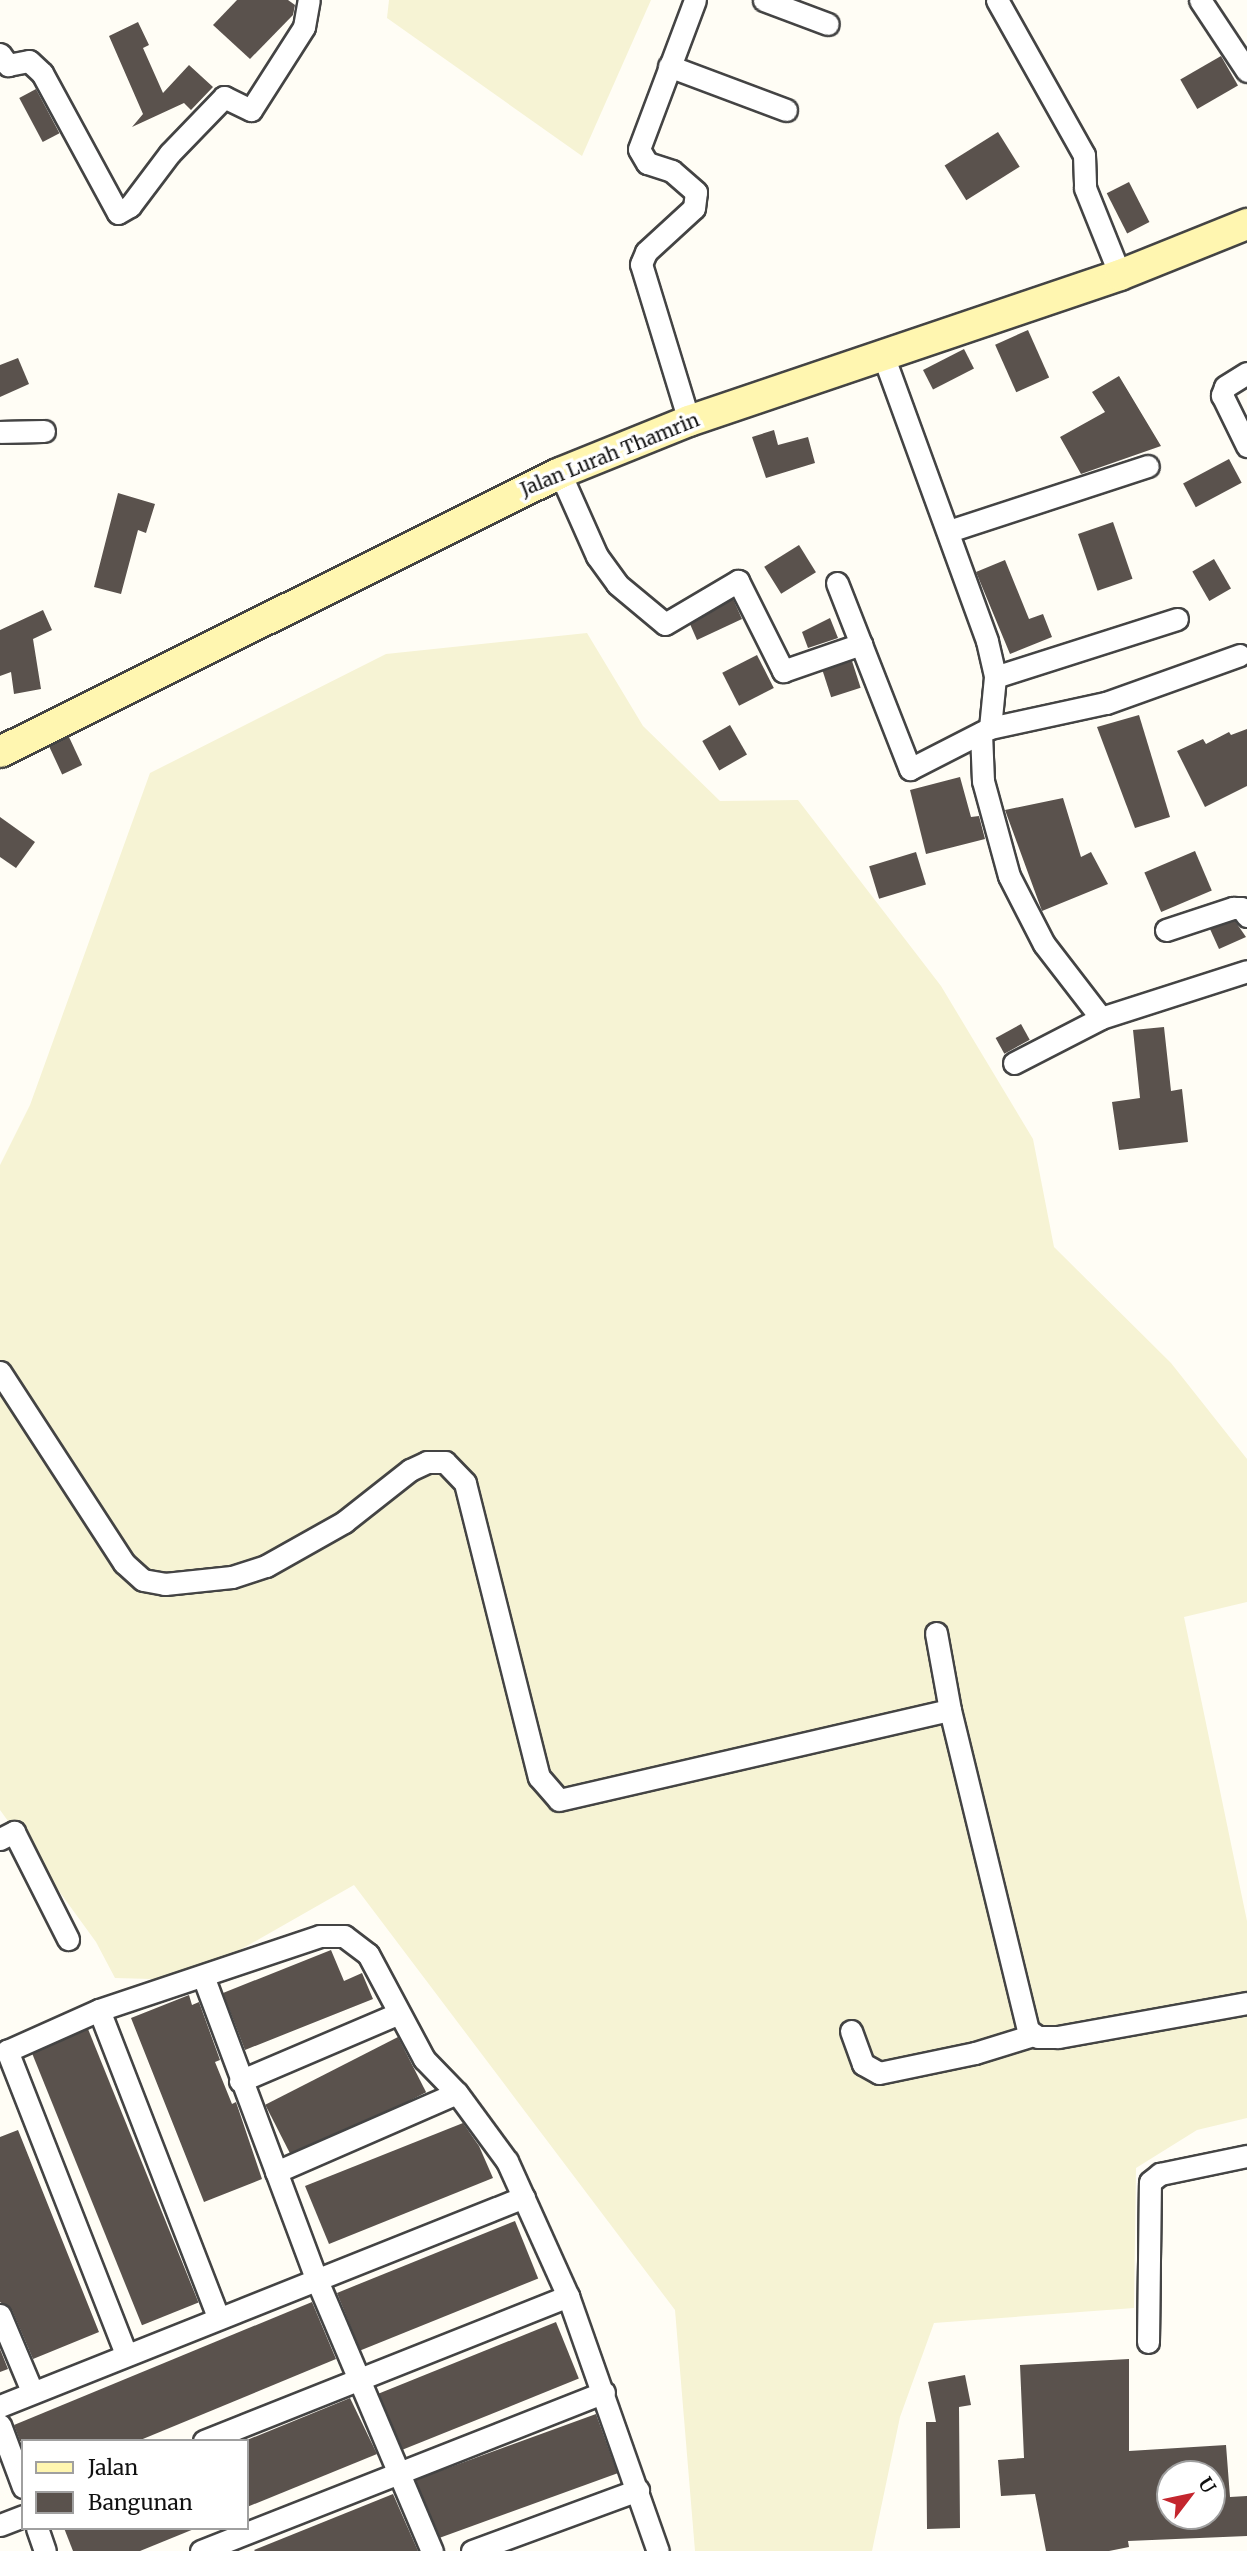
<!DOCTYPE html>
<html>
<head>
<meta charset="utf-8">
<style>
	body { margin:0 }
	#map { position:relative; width:1247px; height:2551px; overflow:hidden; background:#fffdf5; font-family:Merriweather,serif }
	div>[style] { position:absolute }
	.farmland>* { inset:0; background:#f6f3d4 }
	.building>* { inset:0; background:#5a524d; transform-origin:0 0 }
	.roads { filter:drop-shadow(2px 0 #444) drop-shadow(-2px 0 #444) drop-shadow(0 2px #444) drop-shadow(0 -2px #444) }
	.street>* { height:21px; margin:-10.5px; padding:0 10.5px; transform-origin:10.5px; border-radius:10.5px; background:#fff }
	.secondary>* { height:30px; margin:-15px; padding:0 15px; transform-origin:15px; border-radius:15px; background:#fff6b0 }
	span { translate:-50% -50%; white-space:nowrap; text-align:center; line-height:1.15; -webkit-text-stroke:7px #fff; paint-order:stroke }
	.street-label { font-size:19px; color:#111 }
	.legend { position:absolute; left:21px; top:2439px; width:228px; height:91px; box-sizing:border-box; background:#fff; border:2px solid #a0a0a0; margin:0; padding:9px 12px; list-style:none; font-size:21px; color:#111 }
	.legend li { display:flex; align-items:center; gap:14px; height:35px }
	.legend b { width:35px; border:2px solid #a0a0a0 }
	.north { position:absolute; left:1156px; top:2460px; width:70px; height:70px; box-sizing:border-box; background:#fff; border:2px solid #a0a0a0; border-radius:50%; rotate:58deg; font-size:19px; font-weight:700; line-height:28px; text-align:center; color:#111 }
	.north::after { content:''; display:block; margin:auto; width:24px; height:32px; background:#c4262e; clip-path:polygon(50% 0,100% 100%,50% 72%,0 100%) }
</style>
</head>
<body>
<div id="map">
	<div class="farmland">
		<i style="clip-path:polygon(389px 0,651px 0,582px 156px,387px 18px)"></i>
		<i style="clip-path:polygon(587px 633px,643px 726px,720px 801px,798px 800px,941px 986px,1033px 1139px,1054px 1247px,1171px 1363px,1247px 1459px,1247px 1602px,1184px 1617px,1247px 1921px,1247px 2118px,1197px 2130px,1136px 2168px,1134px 2308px,934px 2323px,900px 2417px,872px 2551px,695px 2551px,675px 2310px,354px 1885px,187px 1980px,115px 1978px,96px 1942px,0 1810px,0 1165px,30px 1105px,150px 773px,386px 654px)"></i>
	</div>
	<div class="building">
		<i style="clip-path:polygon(237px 0,288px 0,295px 5px,293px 15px,250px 59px,213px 25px)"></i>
		<i style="clip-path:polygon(138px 22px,149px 45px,143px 48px,163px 93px,189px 65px,213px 87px,191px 110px,184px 103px,132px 127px,143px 114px,109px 36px)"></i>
		<i style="left:1221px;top:56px;width:34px;height:47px;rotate:60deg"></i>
		<i style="left:36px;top:89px;width:50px;height:19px;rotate:62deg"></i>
		<i style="left:998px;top:132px;width:41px;height:63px;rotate:58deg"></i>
		<i style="left:1129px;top:182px;width:45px;height:25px;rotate:63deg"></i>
		<i style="left:1028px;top:330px;width:52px;height:36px;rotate:66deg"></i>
		<i style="left:964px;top:349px;width:22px;height:46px;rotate:63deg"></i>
		<i style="clip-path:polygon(18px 358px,29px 384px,0 397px,0 365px)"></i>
		<i style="clip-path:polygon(1119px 376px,1161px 446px,1081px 474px,1060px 437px,1105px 412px,1092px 392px)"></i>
		<i style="clip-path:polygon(774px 430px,778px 445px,808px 437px,815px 463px,766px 478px,752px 437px)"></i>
		<i style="left:1229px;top:459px;width:27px;height:52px;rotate:62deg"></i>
		<i style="clip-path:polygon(118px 493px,155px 504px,146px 533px,138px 530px,121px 594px,94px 587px)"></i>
		<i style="left:1113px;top:522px;width:60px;height:37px;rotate:71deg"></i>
		<i style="left:799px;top:545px;width:32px;height:41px;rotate:58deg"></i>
		<i style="left:1214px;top:559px;width:34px;height:25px;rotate:60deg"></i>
		<i style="clip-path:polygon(1005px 560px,1029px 619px,1043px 614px,1052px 637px,1010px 654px,976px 572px)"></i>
		<i style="clip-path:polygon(733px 599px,742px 619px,697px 640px,690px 624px)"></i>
		<i style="clip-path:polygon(43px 610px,52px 630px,33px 639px,41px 689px,14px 694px,11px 672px,0 676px,0 630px)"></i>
		<i style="clip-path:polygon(830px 618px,838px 638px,808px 648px,802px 632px)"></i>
		<i style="left:757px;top:655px;width:37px;height:39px;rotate:63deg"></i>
		<i style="left:852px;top:661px;width:28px;height:31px;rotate:72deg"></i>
		<i style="clip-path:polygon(1139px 715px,1170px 817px,1135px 828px,1097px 727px)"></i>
		<i style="left:730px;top:725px;width:34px;height:32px;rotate:60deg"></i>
		<i style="clip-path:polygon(1247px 729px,1247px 786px,1205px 807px,1177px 751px,1203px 739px,1206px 744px,1229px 732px,1231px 735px)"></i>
		<i style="left:69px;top:737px;width:31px;height:22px;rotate:65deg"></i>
		<i style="clip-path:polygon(960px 777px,971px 817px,979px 816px,985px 839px,926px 854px,910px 790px)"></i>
		<i style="clip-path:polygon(1063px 798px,1081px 857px,1091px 852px,1108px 884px,1042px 911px,1005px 810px)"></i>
		<i style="clip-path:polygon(0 817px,35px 842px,16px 868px,0 857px)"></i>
		<i style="left:1195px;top:851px;width:43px;height:55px;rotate:67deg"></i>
		<i style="left:916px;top:852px;width:34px;height:49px;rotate:73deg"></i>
		<i style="clip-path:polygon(1235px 921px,1246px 937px,1219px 949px,1210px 929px)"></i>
		<i style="left:1021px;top:1024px;width:18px;height:29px;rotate:61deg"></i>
		<i style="clip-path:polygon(1164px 1027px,1171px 1091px,1182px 1089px,1188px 1142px,1119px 1150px,1112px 1102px,1140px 1098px,1133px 1030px)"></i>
		<i style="clip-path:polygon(331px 1950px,344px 1981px,362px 1973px,373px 1999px,245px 2050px,223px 1993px)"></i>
		<i style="clip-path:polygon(189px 1995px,192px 2005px,199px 2002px,220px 2060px,215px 2062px,232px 2104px,236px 2102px,262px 2179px,204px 2202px,131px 2018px)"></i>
		<i style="left:88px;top:2029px;width:295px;height:61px;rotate:68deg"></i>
		<i style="left:398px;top:2037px;width:62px;height:149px;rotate:63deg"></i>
		<i style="clip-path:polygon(463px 2123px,479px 2146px,493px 2178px,329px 2244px,305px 2186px)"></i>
		<i style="clip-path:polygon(18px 2130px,99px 2332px,33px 2359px,12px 2310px,0 2302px,0 2137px)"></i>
		<i style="left:515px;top:2221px;width:62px;height:192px;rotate:68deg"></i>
		<i style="clip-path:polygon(312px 2302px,336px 2359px,138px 2441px,20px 2441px,14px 2425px)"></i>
		<i style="left:556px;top:2322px;width:61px;height:191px;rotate:68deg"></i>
		<i style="clip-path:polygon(0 2349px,8px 2369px,0 2372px)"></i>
		<i style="clip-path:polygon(evenodd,1129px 2359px,1129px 2451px,1226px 2445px,1230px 2497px,1247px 2496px,1247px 2536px,1128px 2541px,1129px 2547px,1109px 2551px,1046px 2551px,1035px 2494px,1001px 2496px,998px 2460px,1024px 2458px,1020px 2365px,1129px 2359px,1170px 2474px,1212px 2474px,1212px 2516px,1170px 2516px,1170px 2474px)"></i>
		<i style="clip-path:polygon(965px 2375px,971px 2405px,959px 2407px,960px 2528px,927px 2529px,926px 2422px,936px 2422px,928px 2382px)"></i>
		<i style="clip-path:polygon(350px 2398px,377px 2454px,247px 2507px,247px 2440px)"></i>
		<i style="left:596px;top:2414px;width:63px;height:192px;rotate:70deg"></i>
		<i style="clip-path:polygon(393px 2494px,418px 2551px,255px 2551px,254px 2550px)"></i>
		<i style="clip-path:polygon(64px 2528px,194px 2528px,194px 2529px,140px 2551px,73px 2551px)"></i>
	</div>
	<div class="roads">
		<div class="street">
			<i style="left:764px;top:0;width:68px;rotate:20.6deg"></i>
			<i style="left:997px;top:0;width:178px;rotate:60.7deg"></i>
			<i style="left:1084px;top:155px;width:33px;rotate:88deg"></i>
			<i style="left:1085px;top:188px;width:94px;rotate:68.1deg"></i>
			<i style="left:1200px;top:0;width:85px;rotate:56.5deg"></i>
			<i style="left:0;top:54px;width:14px;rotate:54deg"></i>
			<i style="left:8px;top:65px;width:21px;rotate:-11deg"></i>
			<i style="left:29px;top:61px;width:18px;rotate:43deg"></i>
			<i style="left:42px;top:73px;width:159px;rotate:61.5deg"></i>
			<i style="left:118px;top:213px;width:14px;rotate:-30deg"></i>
			<i style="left:130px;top:206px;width:66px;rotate:-53deg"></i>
			<i style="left:170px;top:153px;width:78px;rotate:-46deg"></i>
			<i style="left:224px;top:97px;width:30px;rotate:26deg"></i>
			<i style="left:251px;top:110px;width:98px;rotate:-57.4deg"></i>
			<i style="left:304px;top:27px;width:27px;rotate:-80deg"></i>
			<i style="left:669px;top:66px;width:125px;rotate:20.6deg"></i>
			<i style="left:883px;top:355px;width:304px;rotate:70deg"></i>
			<i style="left:987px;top:641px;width:37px;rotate:77deg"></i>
			<i style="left:995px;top:677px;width:51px;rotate:95.6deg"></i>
			<i style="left:1247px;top:373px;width:26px;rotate:148deg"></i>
			<i style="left:1225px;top:387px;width:9px;rotate:111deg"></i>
			<i style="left:1222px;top:395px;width:57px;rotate:63.9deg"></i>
			<i style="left:689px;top:421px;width:164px;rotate:-107deg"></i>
			<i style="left:641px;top:264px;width:13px;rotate:-67deg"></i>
			<i style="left:646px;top:252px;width:65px;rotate:-42.5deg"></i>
			<i style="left:694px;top:208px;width:16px;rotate:-83deg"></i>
			<i style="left:696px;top:192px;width:32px;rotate:-139deg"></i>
			<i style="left:672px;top:171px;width:26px;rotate:-162deg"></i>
			<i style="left:647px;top:163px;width:16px;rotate:-120deg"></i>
			<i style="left:639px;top:149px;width:159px;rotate:-69.4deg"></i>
			<i style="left:0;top:432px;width:44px;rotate:-1.3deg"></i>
			<i style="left:560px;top:473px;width:91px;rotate:66deg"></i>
			<i style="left:597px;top:556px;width:34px;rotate:54deg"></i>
			<i style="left:617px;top:584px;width:62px;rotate:39.8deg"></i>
			<i style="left:665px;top:624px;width:85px;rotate:-30.5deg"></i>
			<i style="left:738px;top:581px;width:101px;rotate:63.4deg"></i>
			<i style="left:783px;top:671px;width:83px;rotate:-19.1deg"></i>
			<i style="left:949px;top:531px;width:209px;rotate:-18.1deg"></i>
			<i style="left:837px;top:583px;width:200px;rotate:68.6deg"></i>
			<i style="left:910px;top:769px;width:90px;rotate:-27.1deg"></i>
			<i style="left:990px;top:728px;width:119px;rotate:-12.2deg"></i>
			<i style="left:1106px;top:703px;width:142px;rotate:-19.7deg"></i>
			<i style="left:995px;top:677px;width:191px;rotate:-17.7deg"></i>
			<i style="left:981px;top:733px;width:48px;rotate:87.6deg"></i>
			<i style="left:983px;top:781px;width:98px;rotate:74.7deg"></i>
			<i style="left:1009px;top:876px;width:76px;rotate:62.8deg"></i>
			<i style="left:1044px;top:944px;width:93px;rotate:52.4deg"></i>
			<i style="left:1166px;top:930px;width:71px;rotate:-18.2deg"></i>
			<i style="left:1233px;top:908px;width:8px"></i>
			<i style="left:1241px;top:908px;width:10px;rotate:53deg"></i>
			<i style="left:1014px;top:1063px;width:98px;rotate:-27.3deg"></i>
			<i style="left:1101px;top:1018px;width:153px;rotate:-17.8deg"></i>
			<i style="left:0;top:1372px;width:228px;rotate:57deg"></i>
			<i style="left:124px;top:1563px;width:25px;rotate:42deg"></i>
			<i style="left:143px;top:1580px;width:22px;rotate:10deg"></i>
			<i style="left:165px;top:1584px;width:67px;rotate:-6deg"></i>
			<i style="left:232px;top:1577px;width:36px;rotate:-18deg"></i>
			<i style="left:266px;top:1566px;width:90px;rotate:-29.4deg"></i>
			<i style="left:344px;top:1522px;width:84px;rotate:-38.2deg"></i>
			<i style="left:410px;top:1470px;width:19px;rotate:-25deg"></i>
			<i style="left:427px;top:1462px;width:18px"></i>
			<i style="left:445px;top:1462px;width:29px;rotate:46deg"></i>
			<i style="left:465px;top:1483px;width:303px;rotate:75.9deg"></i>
			<i style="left:539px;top:1777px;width:30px;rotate:49deg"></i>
			<i style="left:559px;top:1800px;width:401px;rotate:-13deg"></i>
			<i style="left:936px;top:1633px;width:78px;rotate:79.7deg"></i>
			<i style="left:950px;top:1710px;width:329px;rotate:76.3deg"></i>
			<i style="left:1028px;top:2030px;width:12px;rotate:35deg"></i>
			<i style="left:1038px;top:2037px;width:20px"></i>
			<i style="left:1058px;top:2037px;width:192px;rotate:-10.2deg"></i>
			<i style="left:0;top:1839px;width:16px;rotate:-27deg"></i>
			<i style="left:14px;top:1832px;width:120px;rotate:63.2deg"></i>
			<i style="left:203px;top:1976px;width:322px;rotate:69.5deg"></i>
			<i style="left:316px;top:2278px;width:297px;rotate:67deg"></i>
			<i style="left:99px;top:2010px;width:329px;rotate:68.8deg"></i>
			<i style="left:851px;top:2031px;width:35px;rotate:70deg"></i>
			<i style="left:863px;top:2064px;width:18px;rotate:29deg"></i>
			<i style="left:879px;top:2073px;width:98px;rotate:-11.8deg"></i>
			<i style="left:975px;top:2053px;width:61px;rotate:-17.2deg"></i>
			<i style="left:240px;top:2081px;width:171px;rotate:-23.1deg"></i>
			<i style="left:276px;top:2172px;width:197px;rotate:-23.6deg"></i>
			<i style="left:0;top:2315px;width:82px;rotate:67.2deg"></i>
			<i style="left:1148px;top:2342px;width:160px;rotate:-89.3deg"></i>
			<i style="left:1150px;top:2182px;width:13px;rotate:-39deg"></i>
			<i style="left:1160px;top:2174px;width:89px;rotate:-11.7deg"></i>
			<i style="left:126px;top:2354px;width:326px;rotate:-111.4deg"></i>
			<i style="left:7px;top:2051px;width:101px;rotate:-24deg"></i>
			<i style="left:99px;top:2010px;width:233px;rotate:-18.5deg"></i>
			<i style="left:320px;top:1936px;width:24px"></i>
			<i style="left:344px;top:1936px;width:30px;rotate:37deg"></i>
			<i style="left:368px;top:1954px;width:119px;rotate:61.9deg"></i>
			<i style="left:424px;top:2059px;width:47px;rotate:45.9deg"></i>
			<i style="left:457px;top:2093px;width:84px;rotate:53.7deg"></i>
			<i style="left:507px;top:2161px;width:148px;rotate:65.7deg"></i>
			<i style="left:568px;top:2296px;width:270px;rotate:70.6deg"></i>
			<i style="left:0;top:2406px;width:564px;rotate:-21.74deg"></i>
			<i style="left:0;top:2425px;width:66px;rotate:69.6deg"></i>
			<i style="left:204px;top:2441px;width:392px;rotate:-21.7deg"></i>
			<i style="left:0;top:2525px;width:25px;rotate:-21deg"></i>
			<i style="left:37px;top:2528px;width:24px;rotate:71deg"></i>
			<i style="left:201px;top:2551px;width:433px;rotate:-21.5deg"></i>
			<i style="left:472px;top:2551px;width:177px;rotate:-20.2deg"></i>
		</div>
		<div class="secondary">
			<i style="left:0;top:752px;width:626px;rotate:-26.48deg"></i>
			<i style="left:560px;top:473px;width:139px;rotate:-22deg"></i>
			<i style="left:689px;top:421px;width:455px;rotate:-18.7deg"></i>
			<i style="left:1120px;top:275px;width:137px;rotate:-21.9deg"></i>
		</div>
	</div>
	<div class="street-label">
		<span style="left:610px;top:455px;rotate:-22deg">Jalan Lurah Thamrin</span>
	</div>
	<ul class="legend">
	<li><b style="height:9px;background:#fff6b0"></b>Jalan</li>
	<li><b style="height:19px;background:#5a524d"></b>Bangunan</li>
	</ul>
	<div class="north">U</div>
</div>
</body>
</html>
